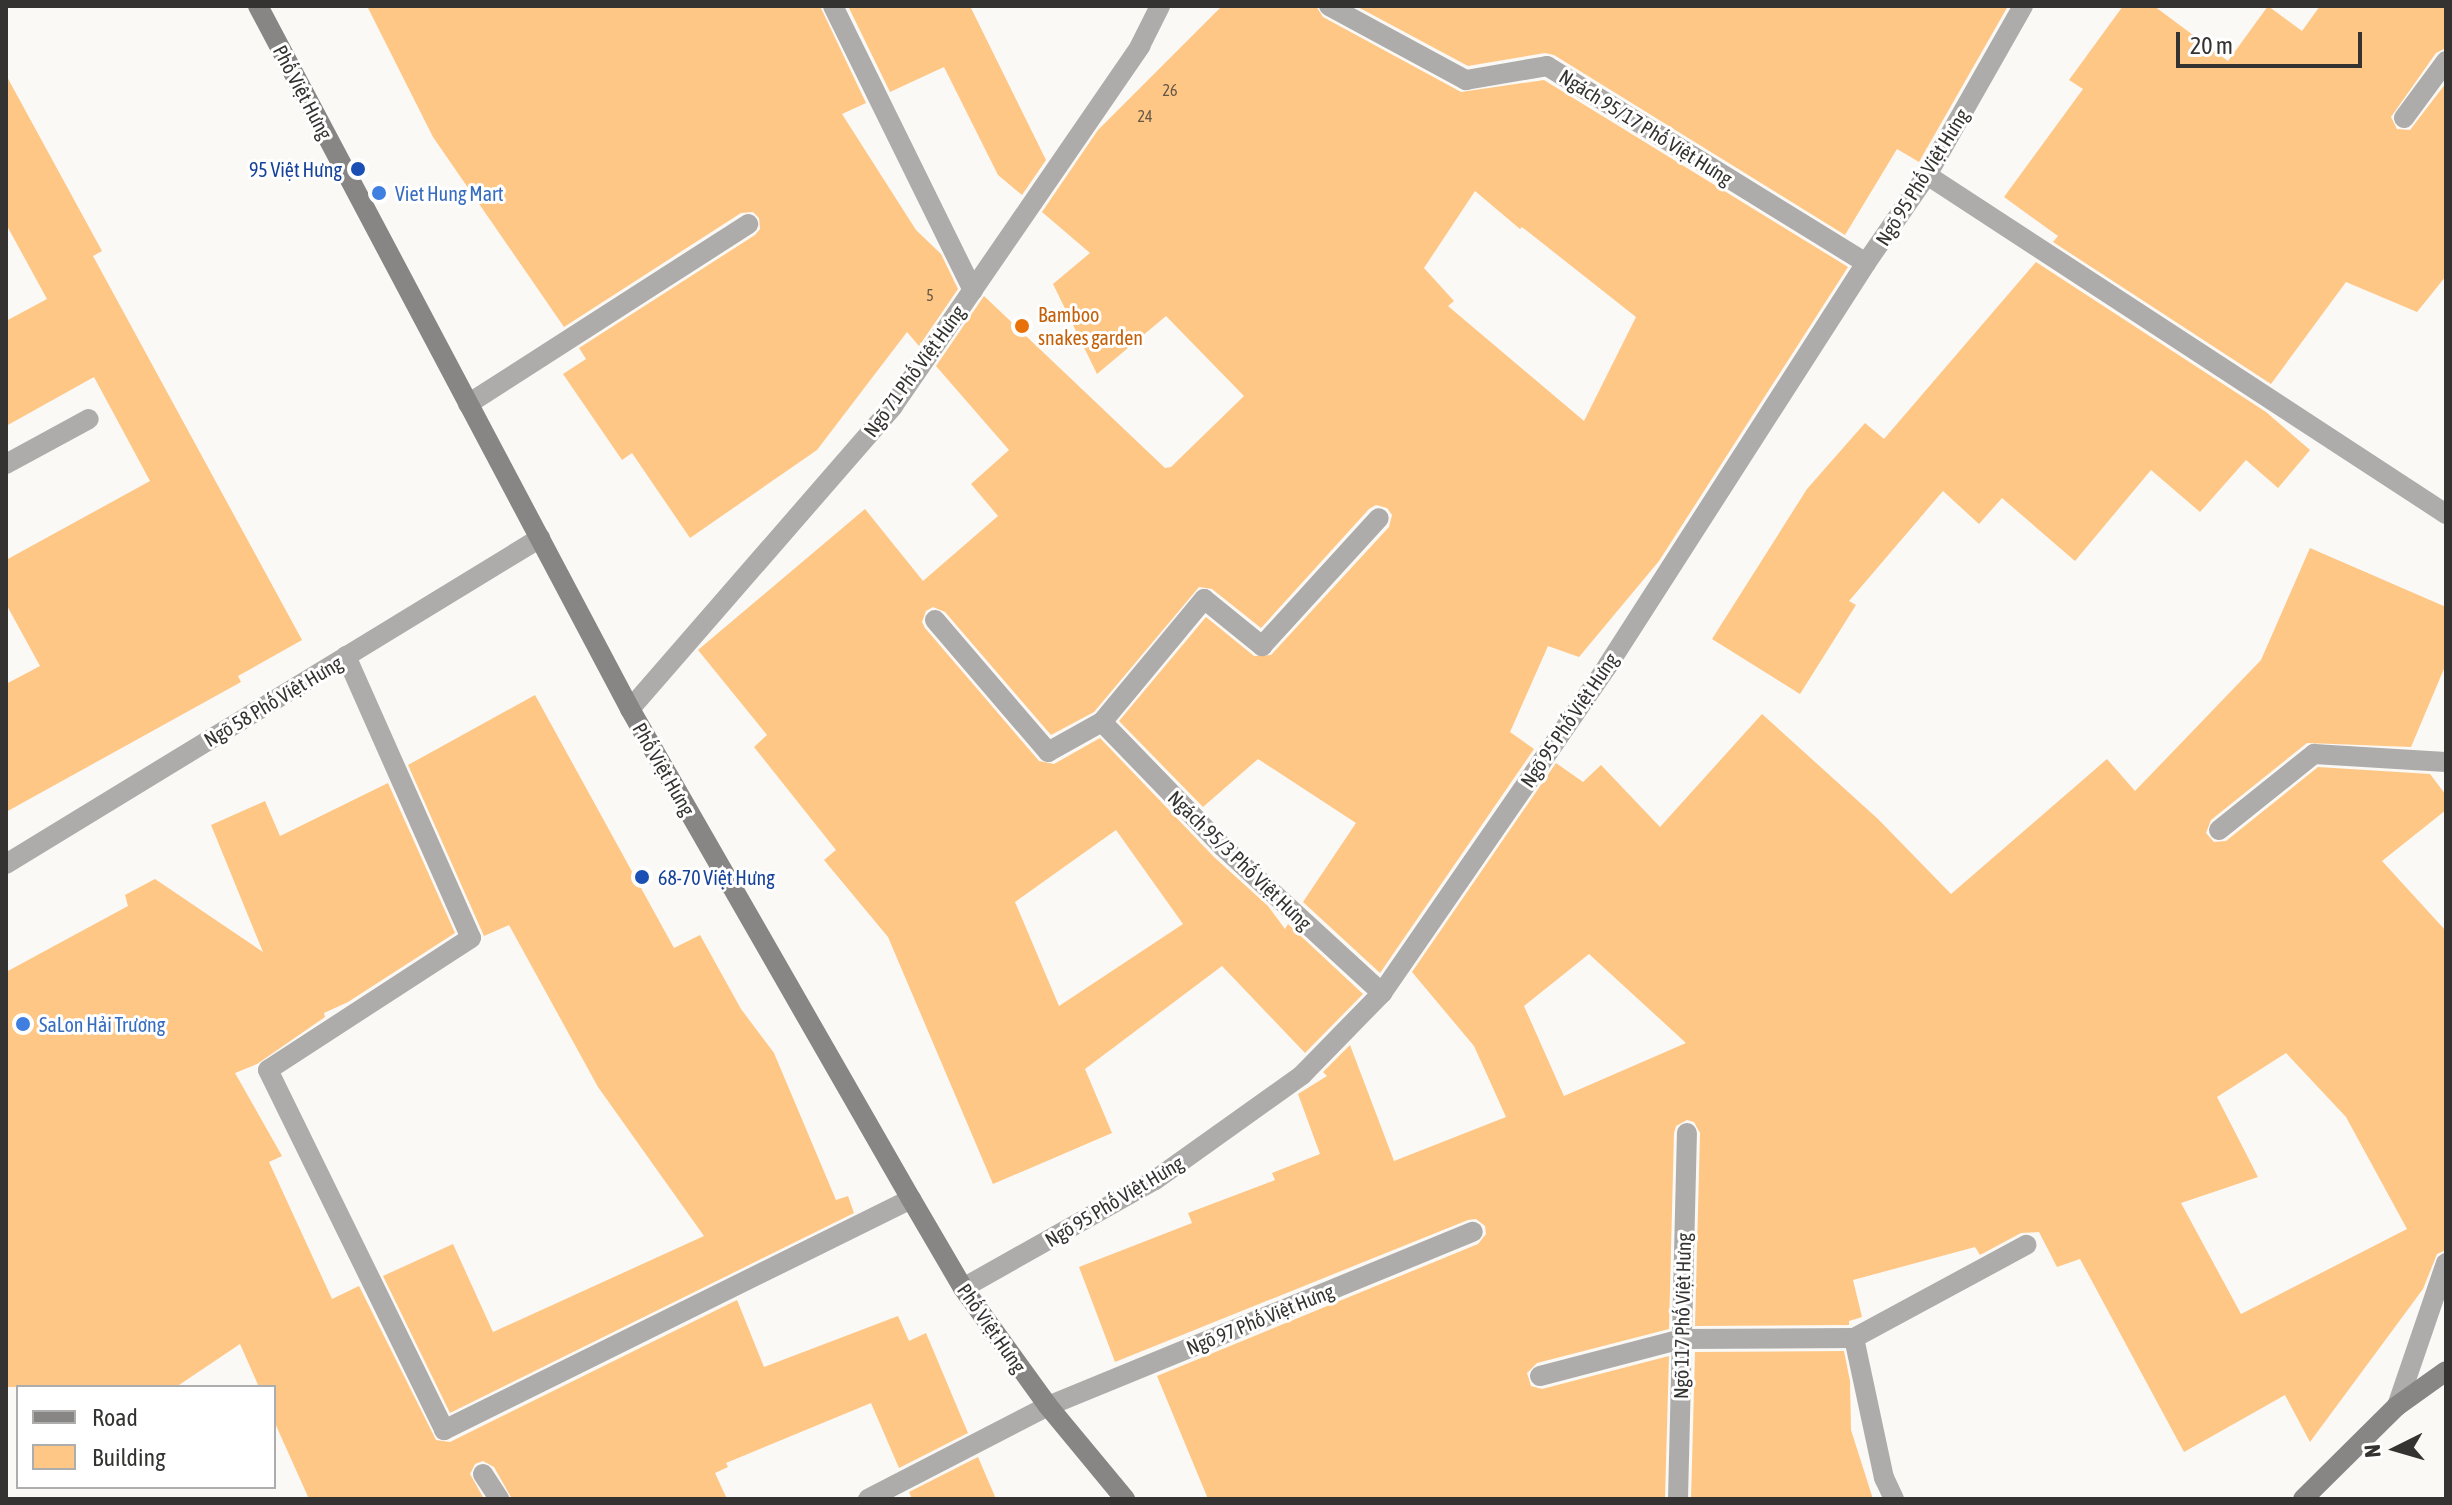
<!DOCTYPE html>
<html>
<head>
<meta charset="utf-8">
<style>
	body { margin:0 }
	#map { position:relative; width:2452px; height:1505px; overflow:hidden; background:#faf9f6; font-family:"Asap Condensed",sans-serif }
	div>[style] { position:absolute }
	.building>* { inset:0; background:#fec786 }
	.lane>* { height:20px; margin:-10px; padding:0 10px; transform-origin:10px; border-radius:10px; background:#adacab }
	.street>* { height:20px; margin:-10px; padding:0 10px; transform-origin:10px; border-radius:10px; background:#adacab }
	.secondary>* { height:20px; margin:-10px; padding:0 10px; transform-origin:10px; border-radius:10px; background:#888685 }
	.dots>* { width:22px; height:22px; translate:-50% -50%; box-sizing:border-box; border:4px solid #fff; border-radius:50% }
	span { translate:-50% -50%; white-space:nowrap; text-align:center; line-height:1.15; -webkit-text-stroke:6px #fff; paint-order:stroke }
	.number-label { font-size:16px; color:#665847 }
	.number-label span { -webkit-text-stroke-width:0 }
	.street-label { font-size:20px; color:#343332 }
	.transit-label { font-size:20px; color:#164399 }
	.right { translate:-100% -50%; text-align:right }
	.left { translate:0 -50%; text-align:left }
	.shop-label { font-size:20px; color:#366cbe }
	.food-label { font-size:20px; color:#c56008 }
	.frame { position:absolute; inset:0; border:8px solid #343332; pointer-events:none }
	.legend { position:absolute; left:16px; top:1385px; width:260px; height:104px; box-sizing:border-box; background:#fff; border:2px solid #aeadad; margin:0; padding:10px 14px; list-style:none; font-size:24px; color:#343332 }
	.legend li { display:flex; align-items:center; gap:16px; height:40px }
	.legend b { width:40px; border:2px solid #aeadad }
	.north { position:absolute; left:2356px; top:1409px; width:80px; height:80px; -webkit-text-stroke:6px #fff; paint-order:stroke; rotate:265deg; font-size:22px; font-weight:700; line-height:32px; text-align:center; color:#343332 }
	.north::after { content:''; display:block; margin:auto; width:28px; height:36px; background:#343332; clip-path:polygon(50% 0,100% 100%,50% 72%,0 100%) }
	.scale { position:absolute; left:2176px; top:32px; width:186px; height:36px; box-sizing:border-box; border:4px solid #343332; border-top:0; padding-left:10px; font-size:24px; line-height:28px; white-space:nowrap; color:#343332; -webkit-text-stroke:6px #fff; paint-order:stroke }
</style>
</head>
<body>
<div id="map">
	<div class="building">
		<i style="clip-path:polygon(367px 6px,820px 6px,866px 103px,842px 114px,916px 230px,941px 254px,958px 289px,919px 346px,907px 332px,817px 450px,690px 538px,632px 453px,622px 460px,563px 374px,586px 359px,579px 348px,755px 235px,760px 229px,759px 218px,753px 212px,741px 213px,564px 327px,433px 137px)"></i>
		<i style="clip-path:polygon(848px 6px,970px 6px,1046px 160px,1022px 195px,998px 175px,944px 67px,890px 92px)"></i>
		<i style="clip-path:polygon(evenodd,1222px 6px,1316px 6px,1323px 17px,1461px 92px,1544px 80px,1848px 267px,1659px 561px,1579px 657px,1548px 646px,1510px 732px,1534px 749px,1380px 973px,1303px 902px,1356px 823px,1258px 759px,1203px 807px,1119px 721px,1206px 617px,1254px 656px,1271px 655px,1389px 527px,1392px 515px,1387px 508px,1376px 505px,1369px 509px,1261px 628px,1212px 589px,1199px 587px,1094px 712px,1051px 735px,945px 612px,933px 607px,926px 611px,922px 622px,925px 628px,1039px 761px,1054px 764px,1100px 738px,1214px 857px,1268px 906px,1285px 929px,1288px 924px,1363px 994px,1305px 1053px,1222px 966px,1085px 1069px,1112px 1133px,993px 1184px,888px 937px,824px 860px,836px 850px,754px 747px,767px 735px,698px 650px,865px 509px,923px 581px,998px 516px,971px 484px,1009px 450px,936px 366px,984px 296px,1165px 468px,1171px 467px,1244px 396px,1166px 316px,1097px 374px,1053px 284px,1090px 253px,1042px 212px,1098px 130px,1222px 6px,1475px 191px,1520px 229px,1522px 227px,1636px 317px,1584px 421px,1448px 306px,1454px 301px,1424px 268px,1475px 191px,1222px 6px,1116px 830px,1183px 924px,1059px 1006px,1015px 902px,1116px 830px)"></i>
		<i style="clip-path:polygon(1356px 6px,2008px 6px,1919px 162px,1897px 149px,1845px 235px,1554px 55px,1545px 53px,1468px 66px)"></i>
		<i style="clip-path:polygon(2123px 6px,2154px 6px,2228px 61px,2268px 6px,2302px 31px,2320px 6px,2446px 6px,2446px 48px,2436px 53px,2391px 117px,2397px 129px,2410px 130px,2446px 83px,2446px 276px,2417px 312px,2346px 282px,2271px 384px,2053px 242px,2058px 236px,2004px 197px,2083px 89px,2069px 80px)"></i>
		<i style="clip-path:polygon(6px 75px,102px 251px,93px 256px,302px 640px,238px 676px,241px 682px,6px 812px,6px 684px,40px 666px,6px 604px,6px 560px,150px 481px,94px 377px,6px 426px,6px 321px,47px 299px,6px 224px)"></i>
		<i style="clip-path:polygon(2036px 262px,2266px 412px,2310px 450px,2278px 488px,2246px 460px,2200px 512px,2151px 470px,2075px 561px,2002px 498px,1979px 524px,1943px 491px,1849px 601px,1856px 605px,1800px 694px,1712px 639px,1807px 489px,1865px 423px,1884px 439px)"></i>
		<i style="clip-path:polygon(evenodd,2310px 548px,2446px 607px,2446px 664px,2411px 747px,2307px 743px,2211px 820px,2206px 833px,2214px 842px,2226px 841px,2318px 767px,2430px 774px,2446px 795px,2446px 810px,2382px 861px,2446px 931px,2446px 1250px,2437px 1254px,2423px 1289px,2310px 1442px,2285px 1395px,2184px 1452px,2080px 1259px,2057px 1267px,2039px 1232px,2021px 1233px,1980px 1255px,1975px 1247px,1853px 1280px,1862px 1317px,1849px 1321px,1849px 1325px,1695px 1326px,1700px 1133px,1694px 1122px,1687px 1120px,1676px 1126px,1674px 1133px,1669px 1329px,1537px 1363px,1527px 1373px,1531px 1386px,1542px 1389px,1669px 1356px,1665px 1499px,1208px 1499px,1157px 1376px,1478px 1244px,1486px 1234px,1485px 1226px,1476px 1219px,1468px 1220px,1115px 1362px,1079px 1267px,1192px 1223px,1188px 1213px,1275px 1180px,1272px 1173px,1320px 1154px,1298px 1094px,1327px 1076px,1323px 1072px,1350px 1045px,1394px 1161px,1506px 1117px,1474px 1046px,1412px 972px,1556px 763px,1583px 782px,1601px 765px,1660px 827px,1762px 714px,1878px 819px,1951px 894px,2107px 759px,2135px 791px,2261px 660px,2310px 548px,1589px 954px,1686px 1043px,1564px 1096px,1524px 1006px,1589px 954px,2310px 548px,2286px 1053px,2346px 1117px,2407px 1229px,2241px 1314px,2181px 1203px,2258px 1177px,2217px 1097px,2286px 1053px)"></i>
		<i style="clip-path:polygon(535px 695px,674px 948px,700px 935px,741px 1009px,774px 1053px,836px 1200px,848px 1196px,854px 1213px,450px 1413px,383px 1276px,453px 1244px,493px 1332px,704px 1236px,598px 1087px,509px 925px,484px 936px,408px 765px)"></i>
		<i style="clip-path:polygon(388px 783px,455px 933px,348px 1002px,324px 1013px,325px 1017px,257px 1064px,235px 1073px,282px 1156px,269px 1162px,332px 1299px,359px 1286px,436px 1440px,450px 1442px,737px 1300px,764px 1367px,898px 1316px,909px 1341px,926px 1333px,968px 1433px,899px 1468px,871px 1403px,726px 1463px,728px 1467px,715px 1473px,727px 1499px,512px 1499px,494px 1467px,483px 1461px,475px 1464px,470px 1474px,484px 1499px,309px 1499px,274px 1421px,274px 1387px,259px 1387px,240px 1344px,176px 1387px,6px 1387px,6px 972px,128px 906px,125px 895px,155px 879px,263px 952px,211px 825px,265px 801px,280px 836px)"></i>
		<i style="clip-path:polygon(1844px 1351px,1850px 1381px,1851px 1430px,1873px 1499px,1691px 1499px,1695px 1352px)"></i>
		<i style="clip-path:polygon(978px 1457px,996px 1499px,912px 1499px,909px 1492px)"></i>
	</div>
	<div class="lane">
		<i style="left:346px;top:656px;width:308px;rotate:66.1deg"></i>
		<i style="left:471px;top:938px;width:242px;rotate:147deg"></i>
		<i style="left:268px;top:1070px;width:401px;rotate:63.9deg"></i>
		<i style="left:444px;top:1430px;width:521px;rotate:-26.32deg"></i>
		<i style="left:483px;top:1474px;width:30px;rotate:57deg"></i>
	</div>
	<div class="street">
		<i style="left:833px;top:6px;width:317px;rotate:63.8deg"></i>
		<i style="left:1329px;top:6px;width:156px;rotate:28.4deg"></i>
		<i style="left:1466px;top:80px;width:82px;rotate:-9.8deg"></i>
		<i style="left:1547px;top:66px;width:375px;rotate:31.7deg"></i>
		<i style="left:2404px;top:118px;width:71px;rotate:-53.6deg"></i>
		<i style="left:1927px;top:175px;width:620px;rotate:33.15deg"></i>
		<i style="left:468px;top:404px;width:333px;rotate:-32.7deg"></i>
		<i style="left:6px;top:464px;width:94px;rotate:-28.5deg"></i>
		<i style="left:935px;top:620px;width:174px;rotate:49.4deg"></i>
		<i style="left:1048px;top:752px;width:62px;rotate:-29.1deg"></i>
		<i style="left:1102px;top:722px;width:160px;rotate:-50.3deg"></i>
		<i style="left:1204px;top:599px;width:75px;rotate:39deg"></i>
		<i style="left:1262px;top:646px;width:173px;rotate:-47.6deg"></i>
		<i style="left:630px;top:709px;width:401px;rotate:-49deg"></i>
		<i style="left:893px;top:406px;width:437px;rotate:-55.5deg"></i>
		<i style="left:1140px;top:46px;width:45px;rotate:-63.4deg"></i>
		<i style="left:1102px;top:722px;width:174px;rotate:45.9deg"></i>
		<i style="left:1223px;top:847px;width:216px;rotate:42.6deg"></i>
		<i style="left:2219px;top:830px;width:122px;rotate:-38.7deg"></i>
		<i style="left:2314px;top:754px;width:132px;rotate:3.5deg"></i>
		<i style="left:6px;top:864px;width:626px;rotate:-31.4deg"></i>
		<i style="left:963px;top:1288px;width:220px;rotate:-29.4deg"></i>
		<i style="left:1155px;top:1180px;width:181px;rotate:-35.5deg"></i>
		<i style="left:1302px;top:1075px;width:115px;rotate:-45.7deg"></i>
		<i style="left:1382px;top:993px;width:398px;rotate:-55.4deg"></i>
		<i style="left:1608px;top:665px;width:478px;rotate:-57.3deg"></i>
		<i style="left:1866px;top:263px;width:107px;rotate:-55.3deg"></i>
		<i style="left:1927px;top:175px;width:194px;rotate:-60.4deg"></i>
		<i style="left:1540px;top:1376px;width:147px;rotate:-14.6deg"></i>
		<i style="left:1682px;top:1339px;width:172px;rotate:-0.3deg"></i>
		<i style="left:2397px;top:1406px;width:151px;rotate:-71.1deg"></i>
		<i style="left:868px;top:1499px;width:203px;rotate:-27.3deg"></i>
		<i style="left:1048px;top:1406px;width:459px;rotate:-22.3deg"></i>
		<i style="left:1678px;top:1499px;width:366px;rotate:-88.6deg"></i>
		<i style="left:1894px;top:1499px;width:23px;rotate:-115deg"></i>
		<i style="left:1884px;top:1478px;width:143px;rotate:-102.1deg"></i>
		<i style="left:1854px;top:1338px;width:196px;rotate:-28.4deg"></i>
	</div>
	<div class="secondary">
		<i style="left:258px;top:6px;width:795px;rotate:62.11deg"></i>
		<i style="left:630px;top:709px;width:565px;rotate:60.17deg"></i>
		<i style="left:911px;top:1199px;width:103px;rotate:59.7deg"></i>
		<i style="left:963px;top:1288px;width:145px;rotate:54.2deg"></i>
		<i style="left:1048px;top:1406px;width:121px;rotate:50.4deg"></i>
		<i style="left:2303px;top:1499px;width:132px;rotate:-44.7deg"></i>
		<i style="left:2397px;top:1406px;width:60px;rotate:-35.5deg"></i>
	</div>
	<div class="dots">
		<i style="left:358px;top:169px;background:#1a4fb4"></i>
		<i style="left:379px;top:193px;background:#3f7fe0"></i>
		<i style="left:1022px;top:326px;background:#e8710a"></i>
		<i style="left:642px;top:877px;background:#1a4fb4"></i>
		<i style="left:23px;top:1024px;background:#3f7fe0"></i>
	</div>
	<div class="number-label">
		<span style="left:1170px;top:90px">26</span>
		<span style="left:1145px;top:116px">24</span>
		<span style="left:930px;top:295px">5</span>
	</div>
	<div class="street-label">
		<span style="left:303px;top:92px;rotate:62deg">Phố Việt Hưng</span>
		<span style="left:1646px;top:127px;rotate:32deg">Ngách 95/17 Phố Việt Hưng</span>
		<span style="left:1922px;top:177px;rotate:-58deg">Ngõ 95 Phố Việt Hưng</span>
		<span style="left:914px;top:371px;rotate:-54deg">Ngõ 71 Phố Việt Hưng</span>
		<span style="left:273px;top:701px;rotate:-31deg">Ngõ 58 Phố Việt Hưng</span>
		<span style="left:1569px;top:720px;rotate:-56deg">Ngõ 95 Phố Việt Hưng</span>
		<span style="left:664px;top:769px;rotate:60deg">Phố Việt Hưng</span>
		<span style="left:1240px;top:860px;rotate:44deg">Ngách 95/3 Phố Việt Hưng</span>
		<span style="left:1114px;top:1201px;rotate:-31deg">Ngõ 95 Phố Việt Hưng</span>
		<span style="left:1682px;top:1316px;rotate:-89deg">Ngõ 117 Phố Việt Hưng</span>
		<span style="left:1260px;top:1319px;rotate:-22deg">Ngõ 97 Phố Việt Hưng</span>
		<span style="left:992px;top:1328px;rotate:55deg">Phố Việt Hưng</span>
	</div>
	<div class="transit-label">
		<span class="right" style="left:342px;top:169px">95 Việt Hưng</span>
		<span class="left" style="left:658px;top:877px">68-70 Việt Hưng</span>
	</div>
	<div class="shop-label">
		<span class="left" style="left:395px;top:193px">Viet Hung Mart</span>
		<span class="left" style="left:39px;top:1024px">SaLon Hải Trương</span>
	</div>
	<div class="food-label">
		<span class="left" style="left:1038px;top:326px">Bamboo<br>snakes garden</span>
	</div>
	<div class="frame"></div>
	<ul class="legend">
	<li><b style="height:10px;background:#888685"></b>Road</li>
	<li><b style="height:22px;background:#fec786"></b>Building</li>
	</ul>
	<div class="north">N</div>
	<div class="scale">20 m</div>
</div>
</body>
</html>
